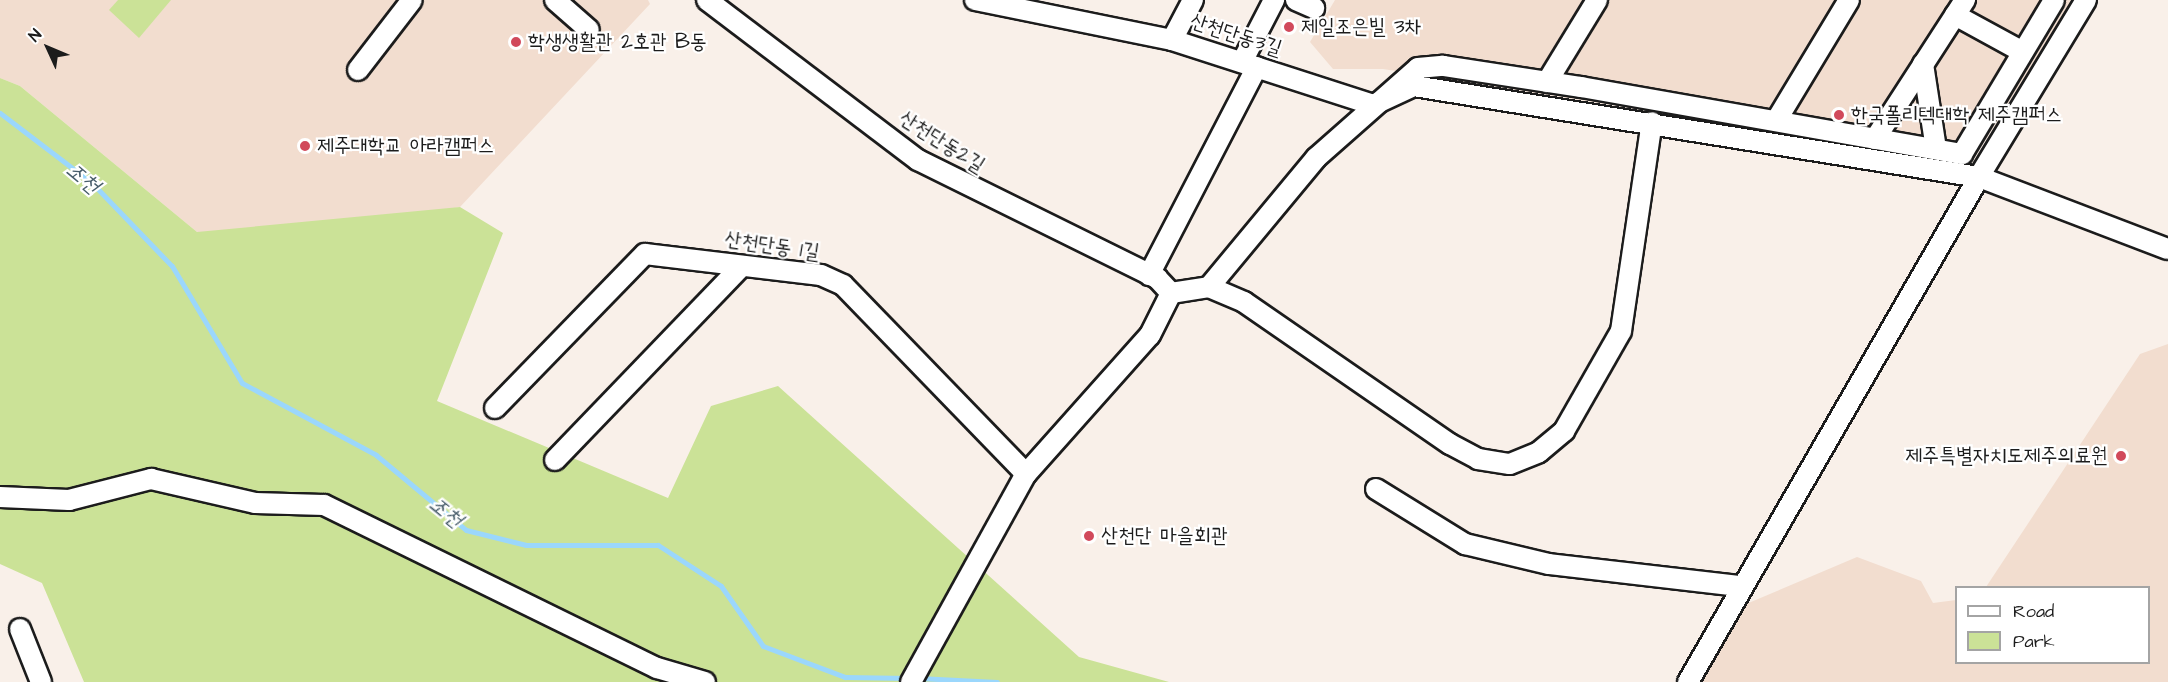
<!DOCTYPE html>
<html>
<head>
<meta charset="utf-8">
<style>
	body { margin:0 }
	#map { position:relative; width:2168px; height:682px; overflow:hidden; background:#f9f0e9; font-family:"Architects Daughter","Poor Story",sans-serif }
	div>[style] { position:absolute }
	.built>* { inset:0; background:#f2ddcf }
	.green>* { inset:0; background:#cbe297 }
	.stream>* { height:5px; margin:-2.5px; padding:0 2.5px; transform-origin:2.5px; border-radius:2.5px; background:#9bd7fc }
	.roads { filter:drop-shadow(2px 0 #1c1c1c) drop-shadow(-2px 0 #1c1c1c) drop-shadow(0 2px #1c1c1c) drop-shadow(0 -2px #1c1c1c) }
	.minor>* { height:20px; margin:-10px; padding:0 10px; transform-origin:10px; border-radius:10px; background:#fff }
	.dots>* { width:16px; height:16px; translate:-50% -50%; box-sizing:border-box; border:3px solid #fff; border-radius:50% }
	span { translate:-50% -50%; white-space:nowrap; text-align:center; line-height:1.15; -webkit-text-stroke:4.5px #fff; paint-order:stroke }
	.poi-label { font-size:21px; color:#1c1c1c }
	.left { translate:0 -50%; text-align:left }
	.right { translate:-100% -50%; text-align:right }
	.street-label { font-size:21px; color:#1c1c1c }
	.water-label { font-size:22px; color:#485d6a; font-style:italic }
	.legend { position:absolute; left:1955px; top:586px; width:195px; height:78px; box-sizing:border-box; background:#fff; border:2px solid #a4a4a4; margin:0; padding:8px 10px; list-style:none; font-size:18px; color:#1c1c1c }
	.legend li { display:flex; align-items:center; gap:12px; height:30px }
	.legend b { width:30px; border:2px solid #a4a4a4 }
	.north { position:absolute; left:18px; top:18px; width:60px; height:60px; -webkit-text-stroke:4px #fff; paint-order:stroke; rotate:314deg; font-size:16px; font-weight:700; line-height:24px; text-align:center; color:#1c1c1c }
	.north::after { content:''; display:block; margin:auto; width:21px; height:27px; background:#1c1c1c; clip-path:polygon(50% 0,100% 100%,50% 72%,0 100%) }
</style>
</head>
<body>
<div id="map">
	<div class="built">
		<i style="clip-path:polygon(0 0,648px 0,650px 4px,460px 207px,220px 251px,20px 86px,0 78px)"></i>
		<i style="clip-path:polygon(1335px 0,2072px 0,1972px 162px,1383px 69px,1333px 69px,1310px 42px)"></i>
		<i style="clip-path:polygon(2168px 344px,2168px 682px,1701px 682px,1739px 607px,1857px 557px,1921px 581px,1933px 603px,1956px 600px,1956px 662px,2148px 662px,2148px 588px,1986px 587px,2140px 354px)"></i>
	</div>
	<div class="green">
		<i style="clip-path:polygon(118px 0,171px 0,139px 38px,109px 10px)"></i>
		<i style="clip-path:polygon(0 78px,20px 86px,197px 232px,460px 207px,503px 233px,437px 401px,668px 498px,711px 406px,778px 386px,1079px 657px,1169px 682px,84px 682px,42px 583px,0 564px)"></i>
	</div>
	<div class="stream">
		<i style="left:0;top:113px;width:116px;rotate:37.3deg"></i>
		<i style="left:92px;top:183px;width:115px;rotate:46.1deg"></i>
		<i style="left:172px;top:266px;width:136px;rotate:59.1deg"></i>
		<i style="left:242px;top:383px;width:152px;rotate:28.2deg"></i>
		<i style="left:376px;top:455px;width:117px;rotate:39.8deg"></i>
		<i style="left:466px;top:530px;width:62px;rotate:14deg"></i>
		<i style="left:526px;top:545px;width:132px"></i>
		<i style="left:658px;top:545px;width:75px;rotate:33.1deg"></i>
		<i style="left:721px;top:586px;width:73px;rotate:55deg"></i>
		<i style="left:763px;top:646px;width:88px;rotate:20.7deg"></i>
		<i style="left:845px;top:677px;width:64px;rotate:0.9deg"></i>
		<i style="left:918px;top:678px;width:79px;rotate:2.9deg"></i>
	</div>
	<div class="roads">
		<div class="minor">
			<i style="left:555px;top:0;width:45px;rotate:41.4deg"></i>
			<i style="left:707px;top:0;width:265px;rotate:37.2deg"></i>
			<i style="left:918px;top:160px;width:267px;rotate:26.3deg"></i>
			<i style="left:1157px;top:278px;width:21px;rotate:47deg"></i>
			<i style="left:975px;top:0;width:201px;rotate:11.5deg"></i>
			<i style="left:1172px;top:40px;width:211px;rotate:17.9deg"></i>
			<i style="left:1296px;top:0;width:20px;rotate:24deg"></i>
			<i style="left:2086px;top:0;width:207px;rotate:121.2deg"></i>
			<i style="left:1979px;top:177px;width:202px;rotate:20.9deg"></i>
			<i style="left:1955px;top:15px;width:77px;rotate:28.6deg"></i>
			<i style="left:1172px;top:40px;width:45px;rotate:-62.3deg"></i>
			<i style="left:1242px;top:62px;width:70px;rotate:-62.7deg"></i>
			<i style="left:1923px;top:64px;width:86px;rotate:81.3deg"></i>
			<i style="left:358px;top:70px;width:88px;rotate:-52.4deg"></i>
			<i style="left:1547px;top:82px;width:96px;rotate:-58.6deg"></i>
			<i style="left:1373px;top:105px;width:45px;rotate:-24.9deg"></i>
			<i style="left:1414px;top:86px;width:572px;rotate:9.15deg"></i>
			<i style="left:1979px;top:177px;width:583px;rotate:119.95deg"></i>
			<i style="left:1776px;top:121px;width:141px;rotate:-58.9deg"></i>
			<i style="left:1875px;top:139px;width:166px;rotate:-57.1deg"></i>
			<i style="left:1149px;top:275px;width:234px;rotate:-62.6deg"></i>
			<i style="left:1209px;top:287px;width:168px;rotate:-50.3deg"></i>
			<i style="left:1316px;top:158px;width:136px;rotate:-41.4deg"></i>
			<i style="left:1418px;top:68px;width:25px;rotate:-5deg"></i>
			<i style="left:1443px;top:66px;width:140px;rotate:8.7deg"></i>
			<i style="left:1581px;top:87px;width:387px;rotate:10deg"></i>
			<i style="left:1962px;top:154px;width:179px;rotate:-59.1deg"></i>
			<i style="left:1171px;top:293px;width:38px;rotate:-9deg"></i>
			<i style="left:1209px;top:287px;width:38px;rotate:23deg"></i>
			<i style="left:1244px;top:302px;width:250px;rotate:34.6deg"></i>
			<i style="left:1450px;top:444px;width:32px;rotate:28deg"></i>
			<i style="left:1478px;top:459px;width:32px;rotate:9deg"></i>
			<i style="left:1510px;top:464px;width:31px;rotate:-22deg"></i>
			<i style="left:1539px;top:452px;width:33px;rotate:-40deg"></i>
			<i style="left:1564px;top:431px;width:115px;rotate:-60.3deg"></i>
			<i style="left:1621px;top:331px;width:211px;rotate:-81.6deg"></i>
			<i style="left:495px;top:408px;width:215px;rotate:-45.8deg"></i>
			<i style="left:645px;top:254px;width:177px;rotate:6.8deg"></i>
			<i style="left:821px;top:275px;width:24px;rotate:24deg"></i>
			<i style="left:843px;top:285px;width:263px;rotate:45.9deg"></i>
			<i style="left:555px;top:460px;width:269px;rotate:-46.1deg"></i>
			<i style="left:1376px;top:489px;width:105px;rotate:31.7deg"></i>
			<i style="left:1465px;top:544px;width:86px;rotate:13.4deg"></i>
			<i style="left:1549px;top:564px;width:192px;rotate:6.6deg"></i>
			<i style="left:0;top:497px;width:69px;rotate:2.5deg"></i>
			<i style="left:69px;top:500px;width:85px;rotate:-14.4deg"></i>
			<i style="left:151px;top:479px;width:107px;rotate:13deg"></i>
			<i style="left:255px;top:503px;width:69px;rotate:1.7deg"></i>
			<i style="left:324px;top:505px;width:371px;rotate:26.1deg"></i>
			<i style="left:657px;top:668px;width:50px;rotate:16.3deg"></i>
			<i style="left:20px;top:629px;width:57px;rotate:68.4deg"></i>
			<i style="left:911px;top:682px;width:238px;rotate:-61.1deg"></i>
			<i style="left:1026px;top:474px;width:186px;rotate:-48.3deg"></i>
			<i style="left:1150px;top:335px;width:47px;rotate:-63.4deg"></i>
		</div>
	</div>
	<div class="dots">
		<i style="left:1289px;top:27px;background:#d1495b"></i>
		<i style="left:516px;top:42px;background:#d1495b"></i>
		<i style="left:1839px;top:115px;background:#d1495b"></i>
		<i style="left:305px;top:146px;background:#d1495b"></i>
		<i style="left:2121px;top:456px;background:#d1495b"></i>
		<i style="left:1089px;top:536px;background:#d1495b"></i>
	</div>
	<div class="poi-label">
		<span class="left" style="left:1301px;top:27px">제일조은빌 3차</span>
		<span class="left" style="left:528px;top:42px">학생생활관 2호관 B동</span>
		<span class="left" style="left:1851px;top:115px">한국폴리텍대학 제주캠퍼스</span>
		<span class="left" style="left:317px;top:146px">제주대학교 아라캠퍼스</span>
		<span class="right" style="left:2108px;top:456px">제주특별자치도제주의료원</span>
		<span class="left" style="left:1101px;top:536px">산천단 마을회관</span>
	</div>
	<div class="street-label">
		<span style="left:1236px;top:35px;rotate:18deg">산천단동3길</span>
		<span style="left:942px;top:142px;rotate:32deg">산천단동2길</span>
		<span style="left:772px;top:246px;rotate:8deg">산천단동 1길</span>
	</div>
	<div class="water-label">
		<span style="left:83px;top:178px;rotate:40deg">조천</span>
		<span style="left:446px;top:512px;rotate:39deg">조천</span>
	</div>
	<ul class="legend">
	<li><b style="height:8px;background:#fff"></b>Road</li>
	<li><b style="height:16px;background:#cbe297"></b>Park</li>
	</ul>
	<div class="north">N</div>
</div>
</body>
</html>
